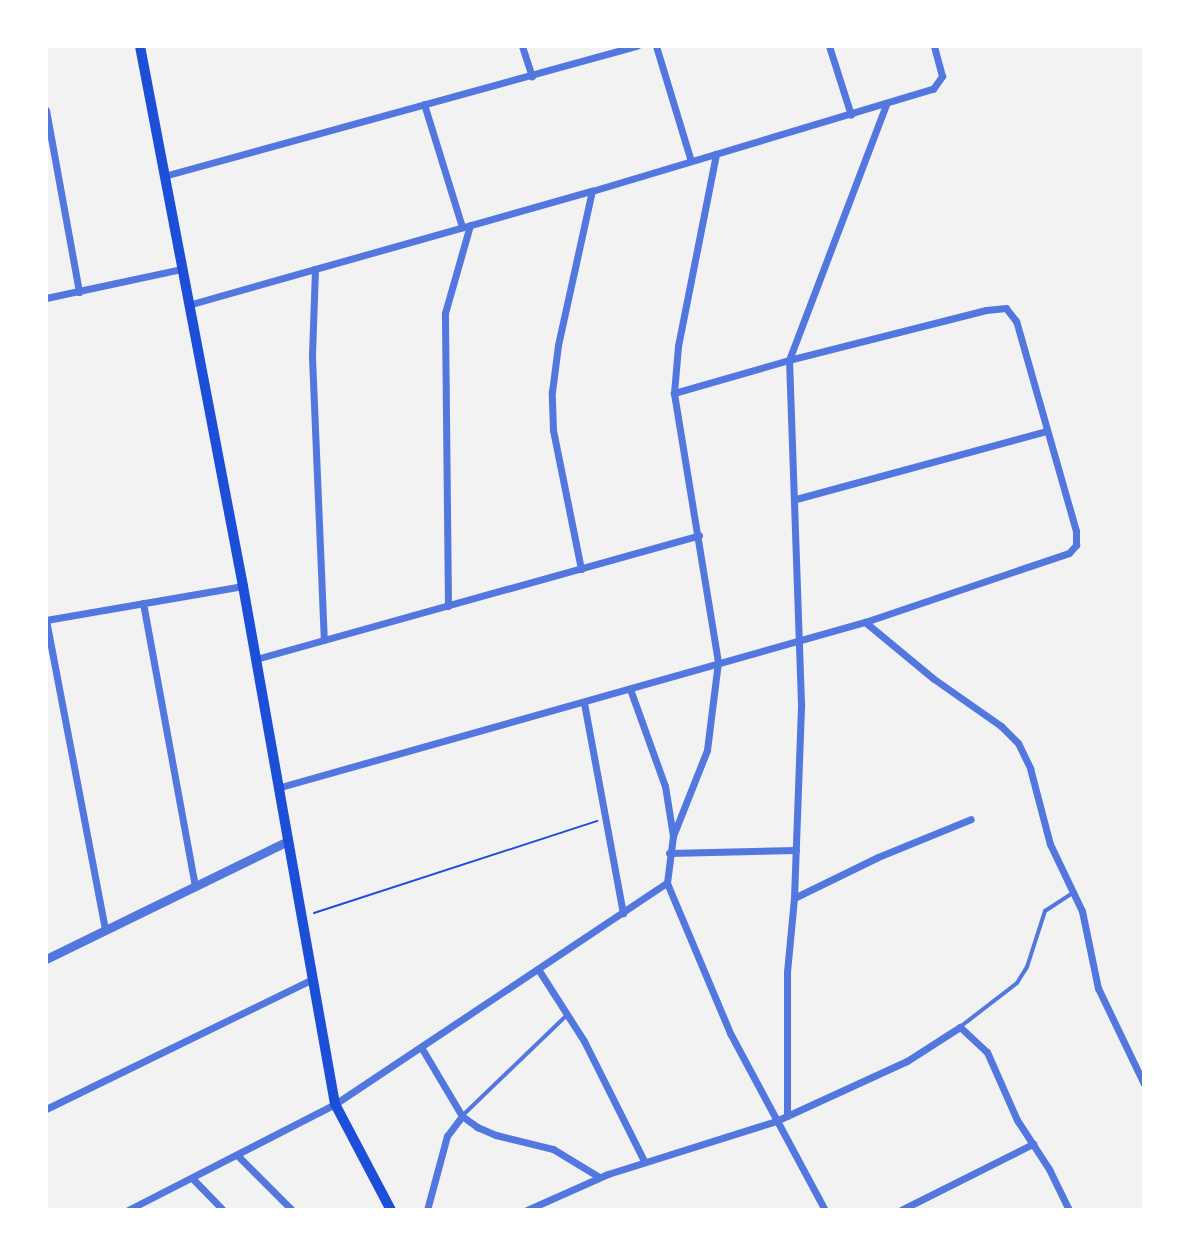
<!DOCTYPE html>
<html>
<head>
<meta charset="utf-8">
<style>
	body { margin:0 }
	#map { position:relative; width:1190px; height:1256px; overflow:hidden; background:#f2f2f2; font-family:"Roboto Condensed",sans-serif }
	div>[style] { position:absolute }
	.path>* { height:2px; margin:-1px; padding:0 1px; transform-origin:1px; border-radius:1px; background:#1d4ed8 }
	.service>* { height:4px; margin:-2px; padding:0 2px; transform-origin:2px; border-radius:2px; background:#5277de }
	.minor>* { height:7px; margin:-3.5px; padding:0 3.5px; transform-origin:3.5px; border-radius:3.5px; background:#5277de }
	.tertiary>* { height:9px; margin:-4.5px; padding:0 4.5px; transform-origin:4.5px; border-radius:4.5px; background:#5277de }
	.secondary>* { height:10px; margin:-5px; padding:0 5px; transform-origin:5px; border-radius:5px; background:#1d4ed8 }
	span { translate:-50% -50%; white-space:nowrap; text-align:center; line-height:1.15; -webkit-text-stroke:6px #fff; paint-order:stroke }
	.frame { position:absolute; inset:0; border:48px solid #fff; pointer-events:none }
</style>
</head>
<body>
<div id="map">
	<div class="path">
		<i style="left:314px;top:913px;width:298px;rotate:-18deg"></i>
	</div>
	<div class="service">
		<i style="left:960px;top:1027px;width:72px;rotate:-37.7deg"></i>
		<i style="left:1017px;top:983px;width:19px;rotate:-58deg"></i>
		<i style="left:1027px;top:967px;width:59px;rotate:-72.2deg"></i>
		<i style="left:1045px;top:911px;width:35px;rotate:-33deg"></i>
		<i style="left:462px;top:1116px;width:146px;rotate:-43.9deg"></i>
	</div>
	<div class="minor">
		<i style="left:522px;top:46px;width:32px;rotate:72deg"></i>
		<i style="left:656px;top:46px;width:120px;rotate:73.1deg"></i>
		<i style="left:829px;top:46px;width:72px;rotate:72.3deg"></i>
		<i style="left:424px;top:104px;width:129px;rotate:72.8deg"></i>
		<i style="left:46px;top:110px;width:185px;rotate:79.7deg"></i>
		<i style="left:164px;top:176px;width:491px;rotate:-15.4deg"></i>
		<i style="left:315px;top:269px;width:88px;rotate:92deg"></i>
		<i style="left:312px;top:357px;width:283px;rotate:87.6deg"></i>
		<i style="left:46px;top:298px;width:138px;rotate:-12.1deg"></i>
		<i style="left:188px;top:305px;width:420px;rotate:-15.8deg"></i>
		<i style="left:592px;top:191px;width:356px;rotate:-16.7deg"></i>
		<i style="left:933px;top:89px;width:16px;rotate:-55deg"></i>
		<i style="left:942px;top:76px;width:31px;rotate:-105deg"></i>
		<i style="left:796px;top:499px;width:260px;rotate:-15.2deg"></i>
		<i style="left:581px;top:569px;width:142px;rotate:-101.4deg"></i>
		<i style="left:553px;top:430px;width:38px;rotate:-92deg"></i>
		<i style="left:552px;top:392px;width:47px;rotate:-82.7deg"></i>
		<i style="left:558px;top:345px;width:158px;rotate:-77.6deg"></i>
		<i style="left:143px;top:603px;width:288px;rotate:79.6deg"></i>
		<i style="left:448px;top:606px;width:293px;rotate:-90.6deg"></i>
		<i style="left:445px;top:313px;width:91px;rotate:-74.1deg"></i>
		<i style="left:46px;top:620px;width:316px;rotate:79.2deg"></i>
		<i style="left:46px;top:620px;width:200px;rotate:-9.8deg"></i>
		<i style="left:865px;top:622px;width:89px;rotate:39.6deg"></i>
		<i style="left:934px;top:679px;width:82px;rotate:35deg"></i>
		<i style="left:1001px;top:726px;width:24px;rotate:45deg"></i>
		<i style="left:1018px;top:743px;width:28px;rotate:64deg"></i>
		<i style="left:1030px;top:768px;width:79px;rotate:75.3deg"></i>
		<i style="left:1050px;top:844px;width:74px;rotate:64.5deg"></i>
		<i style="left:1082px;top:911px;width:79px;rotate:78.3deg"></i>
		<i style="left:1098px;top:988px;width:106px;rotate:64.4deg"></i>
		<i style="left:256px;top:659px;width:460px;rotate:-15.6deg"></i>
		<i style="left:630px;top:689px;width:103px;rotate:70.2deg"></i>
		<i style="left:665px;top:786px;width:51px;rotate:80.9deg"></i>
		<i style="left:673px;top:836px;width:47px;rotate:97.3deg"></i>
		<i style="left:667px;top:883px;width:163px;rotate:67.2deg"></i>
		<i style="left:730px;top:1033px;width:201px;rotate:61.8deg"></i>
		<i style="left:584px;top:703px;width:214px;rotate:79.5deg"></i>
		<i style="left:277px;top:788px;width:611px;rotate:-15.77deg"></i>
		<i style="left:865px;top:622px;width:215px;rotate:-18.7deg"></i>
		<i style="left:1069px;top:553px;width:11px;rotate:-49deg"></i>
		<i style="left:1076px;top:545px;width:14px;rotate:-90deg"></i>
		<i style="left:1076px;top:531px;width:218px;rotate:-105.9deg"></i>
		<i style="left:1016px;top:321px;width:16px;rotate:-128deg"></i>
		<i style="left:1006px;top:308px;width:20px;rotate:174deg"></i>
		<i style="left:986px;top:310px;width:203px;rotate:165.8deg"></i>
		<i style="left:789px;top:360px;width:120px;rotate:164deg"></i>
		<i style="left:673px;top:836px;width:92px;rotate:-68.4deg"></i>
		<i style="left:707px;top:750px;width:89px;rotate:-82.9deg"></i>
		<i style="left:718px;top:662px;width:273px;rotate:-99.3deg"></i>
		<i style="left:674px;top:393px;width:47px;rotate:-85.1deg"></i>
		<i style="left:678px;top:346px;width:196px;rotate:-78.8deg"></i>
		<i style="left:669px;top:853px;width:127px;rotate:-1.4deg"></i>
		<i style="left:794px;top:898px;width:93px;rotate:-26deg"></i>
		<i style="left:878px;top:857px;width:100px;rotate:-22.2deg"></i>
		<i style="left:538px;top:969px;width:85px;rotate:57.4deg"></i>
		<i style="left:584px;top:1041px;width:134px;rotate:63.4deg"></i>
		<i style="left:421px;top:1047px;width:80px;rotate:59.3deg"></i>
		<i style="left:462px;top:1116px;width:19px;rotate:36deg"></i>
		<i style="left:477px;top:1127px;width:21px;rotate:23deg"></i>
		<i style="left:496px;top:1135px;width:59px;rotate:13.8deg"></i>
		<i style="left:553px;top:1149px;width:54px;rotate:31.3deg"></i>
		<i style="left:46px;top:1109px;width:297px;rotate:-26deg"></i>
		<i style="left:787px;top:1116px;width:144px;rotate:-90deg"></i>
		<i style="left:787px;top:972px;width:74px;rotate:-84.6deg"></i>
		<i style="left:794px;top:898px;width:195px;rotate:-87.9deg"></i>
		<i style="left:801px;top:703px;width:343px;rotate:-92deg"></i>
		<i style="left:789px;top:360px;width:273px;rotate:-69.2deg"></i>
		<i style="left:238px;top:1156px;width:76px;rotate:45deg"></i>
		<i style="left:193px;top:1179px;width:43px;rotate:45.9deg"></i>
		<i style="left:128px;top:1210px;width:233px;rotate:-27.1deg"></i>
		<i style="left:335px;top:1104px;width:399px;rotate:-33.7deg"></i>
		<i style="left:427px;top:1210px;width:77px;rotate:-74.9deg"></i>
		<i style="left:447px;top:1136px;width:25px;rotate:-53deg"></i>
		<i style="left:527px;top:1210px;width:89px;rotate:-24deg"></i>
		<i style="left:608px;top:1174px;width:176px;rotate:-17.5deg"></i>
		<i style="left:776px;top:1121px;width:144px;rotate:-24.6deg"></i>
		<i style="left:907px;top:1061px;width:63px;rotate:-32.7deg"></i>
		<i style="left:960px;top:1027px;width:37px;rotate:43deg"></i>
		<i style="left:987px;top:1052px;width:74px;rotate:66.2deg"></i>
		<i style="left:1017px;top:1120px;width:59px;rotate:56.9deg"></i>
		<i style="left:1049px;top:1169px;width:46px;rotate:64deg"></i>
		<i style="left:901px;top:1210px;width:148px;rotate:-26.6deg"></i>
	</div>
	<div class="tertiary">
		<i style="left:46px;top:959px;width:269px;rotate:-26deg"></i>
	</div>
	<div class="secondary">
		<i style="left:140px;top:46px;width:550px;rotate:79.2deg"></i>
		<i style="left:243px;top:586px;width:526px;rotate:79.93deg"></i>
		<i style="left:335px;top:1104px;width:120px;rotate:62.2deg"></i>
	</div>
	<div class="frame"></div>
</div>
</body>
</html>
